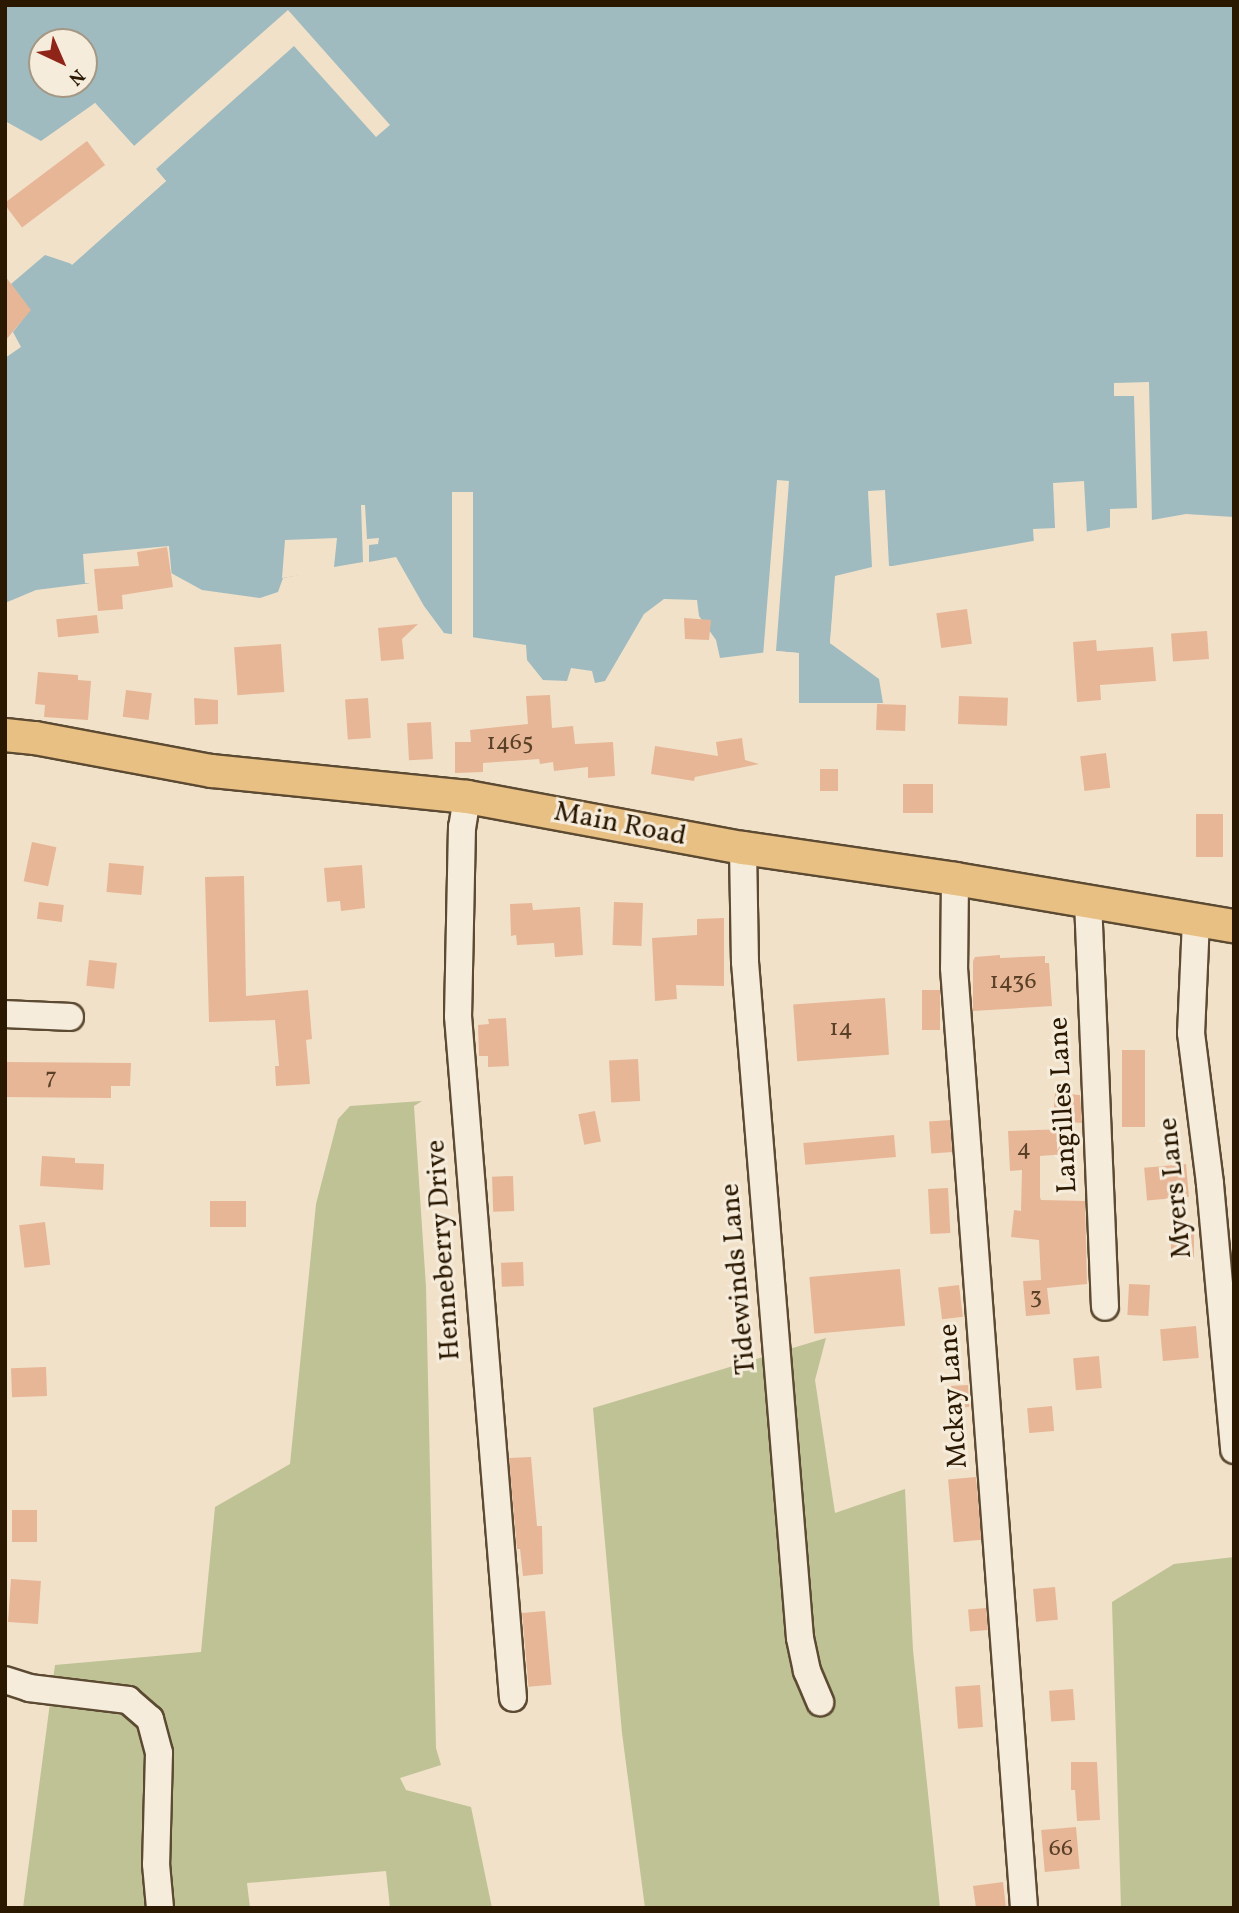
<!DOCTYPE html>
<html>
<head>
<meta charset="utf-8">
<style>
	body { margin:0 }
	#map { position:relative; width:1239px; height:1913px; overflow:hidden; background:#f1e1c9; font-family:Vollkorn,serif }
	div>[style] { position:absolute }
	.green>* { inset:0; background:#bec294 }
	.water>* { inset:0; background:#9fbbc0 }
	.pier>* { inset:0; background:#f1e1c9; transform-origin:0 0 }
	.building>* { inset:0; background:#e7b696; transform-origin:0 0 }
	.roads { filter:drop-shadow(2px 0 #5c4a32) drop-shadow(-2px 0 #5c4a32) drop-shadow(0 2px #5c4a32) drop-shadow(0 -2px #5c4a32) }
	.minor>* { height:26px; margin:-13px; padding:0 13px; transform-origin:13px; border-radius:13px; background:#f6ecdc }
	.major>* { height:32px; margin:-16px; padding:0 16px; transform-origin:16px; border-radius:16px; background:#e8c084 }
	span { translate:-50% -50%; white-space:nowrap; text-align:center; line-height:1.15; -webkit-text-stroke:6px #f6ecdc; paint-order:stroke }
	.number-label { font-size:24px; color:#594026 }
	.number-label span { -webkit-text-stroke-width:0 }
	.street-label { font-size:28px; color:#2a1800 }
	.frame { position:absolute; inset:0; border:7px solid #2a1800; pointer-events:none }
	.north { position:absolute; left:28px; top:28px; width:70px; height:70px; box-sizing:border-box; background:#f6ecdc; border:2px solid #a49784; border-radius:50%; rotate:136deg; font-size:19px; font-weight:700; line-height:28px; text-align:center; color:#2a1800 }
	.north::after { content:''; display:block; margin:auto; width:24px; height:32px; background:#8f2418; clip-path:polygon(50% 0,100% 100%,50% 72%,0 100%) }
</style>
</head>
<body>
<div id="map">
	<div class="green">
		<i style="clip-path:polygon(422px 1101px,414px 1106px,426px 1287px,436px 1748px,441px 1765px,400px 1778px,406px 1790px,471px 1807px,492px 1908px,390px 1908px,386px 1871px,247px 1883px,250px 1908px,23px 1908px,55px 1665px,201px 1652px,215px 1507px,290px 1464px,316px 1204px,338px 1119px,350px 1106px)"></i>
		<i style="clip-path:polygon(826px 1338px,815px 1380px,835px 1513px,905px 1489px,913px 1650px,940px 1908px,645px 1908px,622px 1733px,593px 1408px)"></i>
		<i style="clip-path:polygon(1234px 1557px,1234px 1908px,1121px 1908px,1112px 1602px,1174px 1564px)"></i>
	</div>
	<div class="water">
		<i style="clip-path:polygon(evenodd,5px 5px,1234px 5px,1234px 517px,1186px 514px,836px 576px,830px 643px,879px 679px,883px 703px,798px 703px,798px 653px,776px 651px,720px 658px,716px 640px,699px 616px,697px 600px,664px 599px,644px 614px,605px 681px,595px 683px,592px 671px,571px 668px,567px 681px,543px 680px,527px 660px,526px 645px,444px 633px,424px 606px,396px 557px,283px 578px,278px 592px,260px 598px,202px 590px,171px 573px,36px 590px,5px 603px,5px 358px,21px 347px,13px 332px,30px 310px,11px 284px,45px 255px,72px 264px,166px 181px,95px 103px,41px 141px,5px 121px,5px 5px,42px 42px,84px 42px,84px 84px,42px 84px,42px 42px)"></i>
	</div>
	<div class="pier">
		<i style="clip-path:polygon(288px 10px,390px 125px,376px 137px,294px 46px,156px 169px,166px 181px,72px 265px,67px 259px,71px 261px,161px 181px,94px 107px,72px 123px,95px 103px,134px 146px)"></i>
		<i style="clip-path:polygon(1149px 382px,1152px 524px,1110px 531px,1110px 509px,1137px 508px,1134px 396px,1114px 396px,1114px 383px)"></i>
		<i style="clip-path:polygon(777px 480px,789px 481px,776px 651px,799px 653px,799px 707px,795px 703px,795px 656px,763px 656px)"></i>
		<i style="clip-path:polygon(1084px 481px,1087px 535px,1034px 544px,1033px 529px,1055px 528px,1053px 483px)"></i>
		<i style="clip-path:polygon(885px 490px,889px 566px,909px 567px,839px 579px,834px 641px,878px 673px,875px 675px,830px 643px,835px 576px,872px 567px,868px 491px)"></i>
		<i style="left:452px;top:492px;width:21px;height:146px"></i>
		<i style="clip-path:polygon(361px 505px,365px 505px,367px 539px,379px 538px,378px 544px,369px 545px,369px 565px,282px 578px,285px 540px,337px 538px,334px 567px,363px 562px)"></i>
		<i style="clip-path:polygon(169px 546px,172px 578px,90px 587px,89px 583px,85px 583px,83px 554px)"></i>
	</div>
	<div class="building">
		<i style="left:87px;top:141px;width:30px;height:104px;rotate:53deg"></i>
		<i style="clip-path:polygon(5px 276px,31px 310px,5px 341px)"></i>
		<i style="clip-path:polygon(167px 547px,173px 587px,122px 595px,123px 609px,98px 611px,94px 569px,139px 566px,137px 552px)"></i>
		<i style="left:967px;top:609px;width:35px;height:31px;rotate:82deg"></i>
		<i style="left:97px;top:615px;width:18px;height:41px;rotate:84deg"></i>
		<i style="clip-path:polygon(684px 618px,711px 620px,709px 640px,685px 639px)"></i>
		<i style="clip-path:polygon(418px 624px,402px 639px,404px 659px,381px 661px,378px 628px)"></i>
		<i style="left:1207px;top:631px;width:28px;height:36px;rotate:86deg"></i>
		<i style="clip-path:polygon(1096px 640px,1097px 651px,1153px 647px,1156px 681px,1100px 685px,1101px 700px,1077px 702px,1073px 642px)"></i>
		<i style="left:281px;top:644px;width:48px;height:47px;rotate:86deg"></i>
		<i style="clip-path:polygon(38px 672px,78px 675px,78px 680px,91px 681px,88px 720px,44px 717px,45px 705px,35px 704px)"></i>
		<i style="left:126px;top:690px;width:26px;height:27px;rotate:7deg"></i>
		<i style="clip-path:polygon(550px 695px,552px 728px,573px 726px,575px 744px,613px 742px,615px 776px,588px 778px,588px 767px,554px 771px,553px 762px,540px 764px,539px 759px,483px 763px,483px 772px,455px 773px,455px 742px,471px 742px,470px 730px,528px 724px,526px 696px)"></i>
		<i style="left:959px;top:696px;width:49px;height:28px;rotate:2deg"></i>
		<i style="clip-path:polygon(194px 698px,218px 700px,218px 724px,195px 725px)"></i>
		<i style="left:368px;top:698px;width:40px;height:23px;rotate:86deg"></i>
		<i style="left:877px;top:704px;width:29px;height:26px;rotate:2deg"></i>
		<i style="left:431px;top:722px;width:37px;height:24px;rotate:87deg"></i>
		<i style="clip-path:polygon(742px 738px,745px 760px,759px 764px,695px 777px,694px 781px,651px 774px,655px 746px,718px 756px,716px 742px)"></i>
		<i style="left:1106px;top:753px;width:35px;height:26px;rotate:83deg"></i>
		<i style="left:820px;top:769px;width:18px;height:22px"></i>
		<i style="left:903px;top:784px;width:30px;height:29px"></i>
		<i style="left:1196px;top:814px;width:27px;height:43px"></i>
		<i style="left:32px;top:842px;width:25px;height:40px;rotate:12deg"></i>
		<i style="left:109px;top:863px;width:35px;height:29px;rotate:5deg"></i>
		<i style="clip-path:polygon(362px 865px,365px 908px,341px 911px,340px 901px,327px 902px,324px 868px)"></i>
		<i style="clip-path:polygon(244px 876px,246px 996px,308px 990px,312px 1039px,306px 1040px,310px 1084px,276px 1086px,275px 1066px,279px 1066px,275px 1020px,209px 1022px,205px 877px)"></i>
		<i style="left:39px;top:902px;width:25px;height:17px;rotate:7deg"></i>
		<i style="left:614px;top:902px;width:29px;height:43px;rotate:2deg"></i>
		<i style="clip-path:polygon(532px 903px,533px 910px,580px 907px,583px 955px,555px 957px,554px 943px,517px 945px,516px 935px,511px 936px,510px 904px)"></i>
		<i style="clip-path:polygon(724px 918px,724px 986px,676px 985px,677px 999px,655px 1001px,652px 938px,697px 935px,697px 919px)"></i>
		<i style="clip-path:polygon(1000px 955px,1000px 958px,1045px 956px,1045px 963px,1049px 963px,1052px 1006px,973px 1011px,973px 961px,975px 957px)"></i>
		<i style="left:89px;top:960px;width:28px;height:26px;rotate:6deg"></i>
		<i style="left:922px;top:990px;width:18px;height:40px"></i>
		<i style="left:885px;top:998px;width:57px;height:92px;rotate:86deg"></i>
		<i style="clip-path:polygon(506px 1018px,509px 1066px,488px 1067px,488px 1056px,479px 1056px,478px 1025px,489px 1024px,488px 1019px)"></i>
		<i style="left:1122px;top:1050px;width:23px;height:77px"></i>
		<i style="left:638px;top:1059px;width:42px;height:29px;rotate:87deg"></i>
		<i style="clip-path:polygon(5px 1062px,131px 1063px,130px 1086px,111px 1086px,111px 1098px,5px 1097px)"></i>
		<i style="clip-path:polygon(1055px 1093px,1080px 1095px,1082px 1123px,1053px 1121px)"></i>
		<i style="left:595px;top:1111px;width:31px;height:17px;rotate:79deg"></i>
		<i style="left:950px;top:1120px;width:32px;height:21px;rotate:86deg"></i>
		<i style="clip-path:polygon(1064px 1129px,1066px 1154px,1040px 1156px,1040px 1197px,1041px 1200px,1085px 1201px,1087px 1284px,1047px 1288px,1050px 1314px,1026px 1316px,1023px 1281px,1041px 1280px,1039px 1240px,1011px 1237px,1014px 1210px,1021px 1211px,1022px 1170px,1010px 1171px,1008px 1131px)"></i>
		<i style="left:894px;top:1135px;width:22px;height:91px;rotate:85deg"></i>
		<i style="clip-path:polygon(42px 1156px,75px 1158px,75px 1163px,104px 1164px,103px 1190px,40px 1186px)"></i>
		<i style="left:1186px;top:1164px;width:33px;height:42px;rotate:85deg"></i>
		<i style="left:513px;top:1176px;width:35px;height:21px;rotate:88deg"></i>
		<i style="left:948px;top:1188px;width:45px;height:20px;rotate:87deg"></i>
		<i style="left:210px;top:1201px;width:36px;height:26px"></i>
		<i style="left:45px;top:1222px;width:43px;height:26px;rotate:83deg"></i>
		<i style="left:1171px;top:1234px;width:23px;height:24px"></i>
		<i style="left:523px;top:1262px;width:24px;height:22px;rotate:88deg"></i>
		<i style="left:900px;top:1269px;width:57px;height:91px;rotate:85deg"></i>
		<i style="left:1129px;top:1284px;width:21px;height:31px;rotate:3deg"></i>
		<i style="left:959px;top:1285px;width:32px;height:21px;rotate:83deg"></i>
		<i style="left:1196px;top:1326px;width:32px;height:36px;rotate:85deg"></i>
		<i style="left:1099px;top:1356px;width:32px;height:26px;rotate:85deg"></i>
		<i style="left:46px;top:1367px;width:29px;height:35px;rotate:88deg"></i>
		<i style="left:968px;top:1385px;width:22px;height:23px;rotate:87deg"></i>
		<i style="left:1052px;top:1406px;width:25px;height:25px;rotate:85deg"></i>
		<i style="clip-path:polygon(531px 1457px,537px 1526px,542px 1526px,543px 1574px,523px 1576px,520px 1549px,517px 1549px,509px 1458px)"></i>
		<i style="left:976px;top:1477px;width:63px;height:28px;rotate:85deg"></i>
		<i style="left:12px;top:1510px;width:25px;height:32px"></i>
		<i style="left:11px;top:1579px;width:30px;height:43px;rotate:4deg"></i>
		<i style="left:1055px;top:1587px;width:33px;height:22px;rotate:85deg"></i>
		<i style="left:986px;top:1608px;width:22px;height:18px;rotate:85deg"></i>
		<i style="left:545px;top:1611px;width:74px;height:23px;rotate:85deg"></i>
		<i style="left:980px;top:1685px;width:42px;height:25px;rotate:86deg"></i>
		<i style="left:1073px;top:1689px;width:31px;height:24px;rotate:86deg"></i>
		<i style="clip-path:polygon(1071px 1762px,1097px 1762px,1100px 1820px,1077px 1821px,1075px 1790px,1071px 1790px)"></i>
		<i style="left:1076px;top:1827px;width:42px;height:35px;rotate:85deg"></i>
		<i style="clip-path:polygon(1003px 1882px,1006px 1908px,976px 1908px,973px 1886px)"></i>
	</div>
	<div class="roads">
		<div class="minor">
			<i style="left:467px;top:797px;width:30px;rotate:99deg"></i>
			<i style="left:462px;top:827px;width:189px;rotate:91.2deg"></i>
			<i style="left:458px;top:1016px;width:684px;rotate:85.39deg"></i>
			<i style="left:743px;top:848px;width:114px;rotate:89deg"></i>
			<i style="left:745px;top:962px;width:678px;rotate:85.35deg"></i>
			<i style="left:800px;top:1638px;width:34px;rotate:78deg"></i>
			<i style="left:807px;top:1671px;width:34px;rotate:67deg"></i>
			<i style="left:955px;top:879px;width:89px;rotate:90.6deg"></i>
			<i style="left:954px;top:968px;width:943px;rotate:85.74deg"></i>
			<i style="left:1088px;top:901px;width:406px;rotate:87.6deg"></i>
			<i style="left:1196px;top:920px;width:113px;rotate:92.5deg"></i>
			<i style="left:1191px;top:1033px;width:152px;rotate:82.8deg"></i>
			<i style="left:1210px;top:1184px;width:267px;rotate:84.8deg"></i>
			<i style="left:5px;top:1014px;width:65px;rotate:2.6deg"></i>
			<i style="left:5px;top:1680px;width:25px;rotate:18deg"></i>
			<i style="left:29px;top:1688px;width:100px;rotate:6.9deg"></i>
			<i style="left:128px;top:1700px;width:29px;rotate:41deg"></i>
			<i style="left:150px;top:1719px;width:35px;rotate:75deg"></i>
			<i style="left:159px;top:1753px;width:111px;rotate:91.5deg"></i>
			<i style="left:156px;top:1864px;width:44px;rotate:84.8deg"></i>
		</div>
		<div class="major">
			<i style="left:5px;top:735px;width:30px;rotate:6deg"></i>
			<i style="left:35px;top:738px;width:180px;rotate:10.6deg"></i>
			<i style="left:212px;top:771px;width:256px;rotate:5.8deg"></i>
			<i style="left:467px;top:797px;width:281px;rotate:10.5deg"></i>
			<i style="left:743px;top:848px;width:214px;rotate:8.3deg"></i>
			<i style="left:955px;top:879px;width:283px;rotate:9.6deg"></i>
		</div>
	</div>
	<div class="number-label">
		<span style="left:510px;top:744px">1465</span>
		<span style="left:1013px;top:983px">1436</span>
		<span style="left:841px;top:1030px">14</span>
		<span style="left:51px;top:1079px">7</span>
		<span style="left:1024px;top:1150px">4</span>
		<span style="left:1036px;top:1298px">3</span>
		<span style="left:1061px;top:1850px">66</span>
	</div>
	<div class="street-label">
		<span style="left:620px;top:825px;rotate:11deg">Main Road</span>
		<span style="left:1064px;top:1105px;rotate:-93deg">Langilles Lane</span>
		<span style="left:1176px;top:1188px;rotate:-96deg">Myers Lane</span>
		<span style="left:444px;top:1250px;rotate:-94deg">Henneberry Drive</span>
		<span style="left:739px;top:1279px;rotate:-95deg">Tidewinds Lane</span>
		<span style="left:954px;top:1396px;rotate:-94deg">Mckay Lane</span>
	</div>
	<div class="frame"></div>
	<div class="north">N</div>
</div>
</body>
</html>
